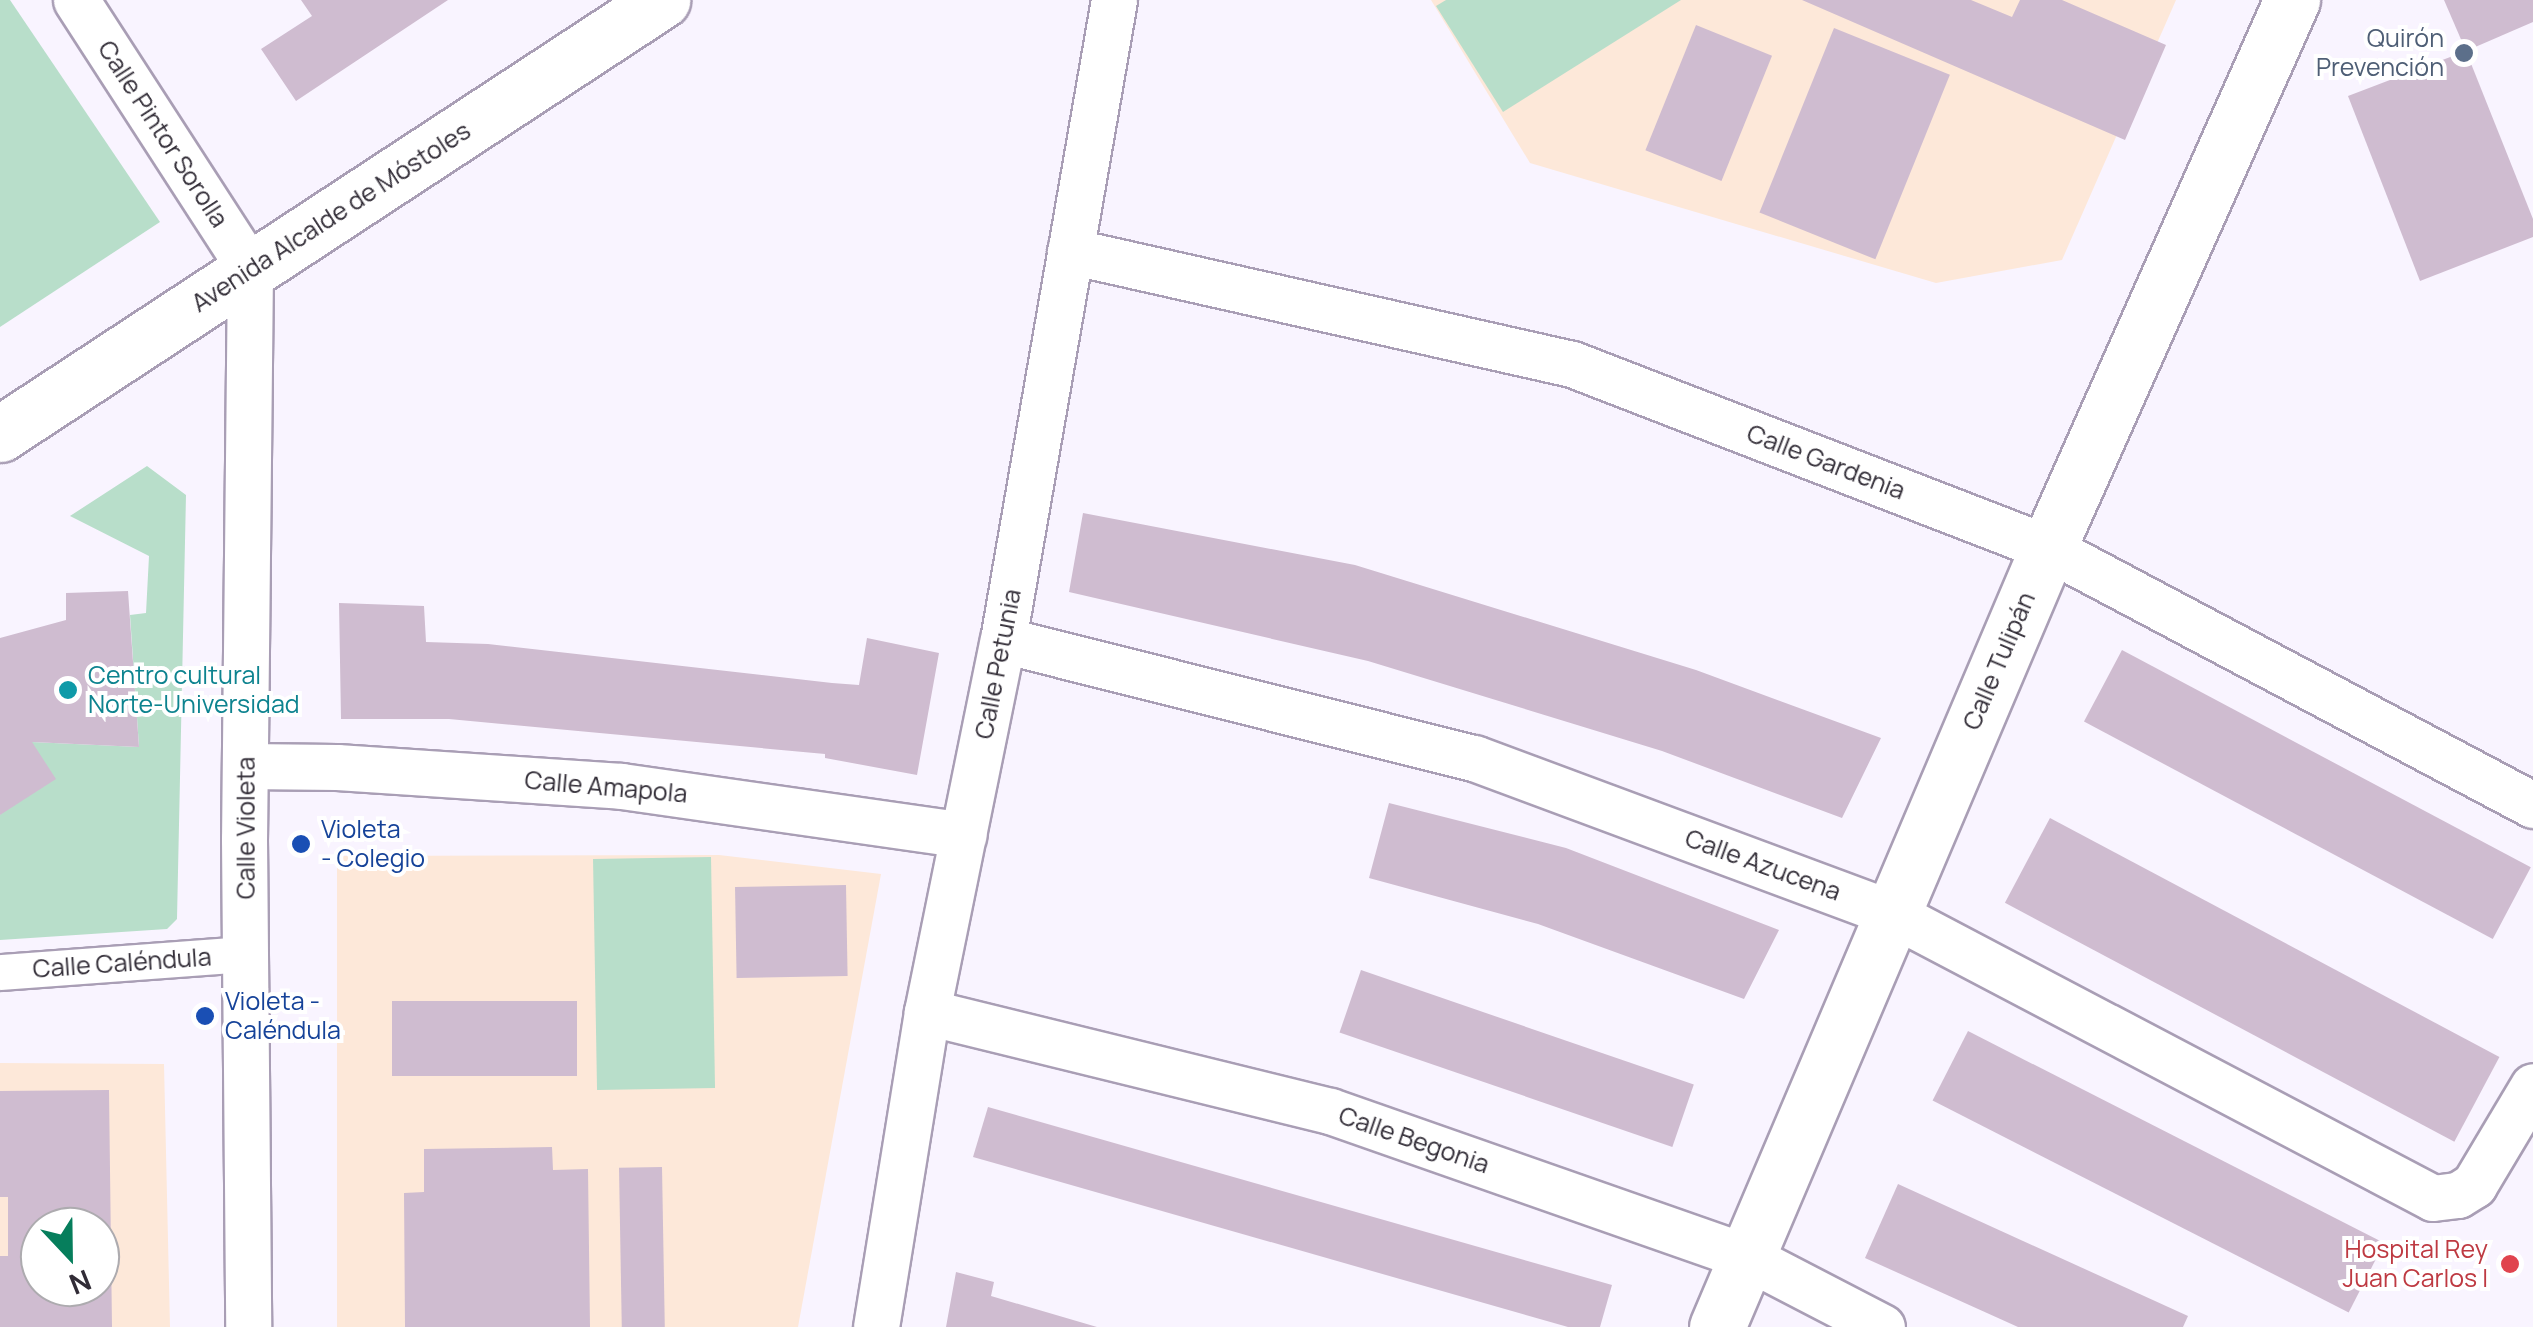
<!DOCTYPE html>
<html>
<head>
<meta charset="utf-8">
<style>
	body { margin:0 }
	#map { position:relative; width:2533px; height:1327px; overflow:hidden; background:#f9f4ff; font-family:Manrope,sans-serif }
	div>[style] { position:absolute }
	.education>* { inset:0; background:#fde8d9 }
	.green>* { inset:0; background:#b8deca; transform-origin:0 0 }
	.building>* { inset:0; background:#cfbcd0; transform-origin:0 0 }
	.roads { filter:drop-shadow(2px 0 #a99eb5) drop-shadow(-2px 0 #a99eb5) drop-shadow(0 2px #a99eb5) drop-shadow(0 -2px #a99eb5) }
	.pedestrian>* { height:35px; margin:-17.5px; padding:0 17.5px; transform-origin:17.5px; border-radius:17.5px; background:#fff }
	.minor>* { height:45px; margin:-22.5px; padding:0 22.5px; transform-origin:22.5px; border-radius:22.5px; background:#fff }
	.tertiary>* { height:55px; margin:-27.5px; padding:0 27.5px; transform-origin:27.5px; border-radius:27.5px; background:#fff }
	.dots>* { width:28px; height:28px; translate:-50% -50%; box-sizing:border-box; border:5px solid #fff; border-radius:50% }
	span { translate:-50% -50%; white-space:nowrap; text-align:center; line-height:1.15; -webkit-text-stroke:8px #fff; paint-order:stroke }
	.service-label { font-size:25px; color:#4e5e75 }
	.right { translate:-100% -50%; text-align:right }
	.street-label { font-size:25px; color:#312c36 }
	.culture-label { font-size:25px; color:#0d838f }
	.left { translate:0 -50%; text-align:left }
	.transit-label { font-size:25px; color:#164399 }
	.health-label { font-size:25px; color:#be3a42 }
	.north { position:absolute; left:20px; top:1207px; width:100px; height:100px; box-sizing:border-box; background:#fff; border:2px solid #adabaf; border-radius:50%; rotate:158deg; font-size:28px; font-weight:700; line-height:40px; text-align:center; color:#312c36 }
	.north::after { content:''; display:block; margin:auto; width:35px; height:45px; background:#067e5c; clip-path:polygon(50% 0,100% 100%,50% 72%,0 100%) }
</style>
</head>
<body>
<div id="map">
	<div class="education">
		<i style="clip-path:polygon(1431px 0,2176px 0,2062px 260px,1936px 283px,1530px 163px)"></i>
		<i style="clip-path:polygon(719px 855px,881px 874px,798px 1327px,337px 1327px,337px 856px)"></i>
		<i style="clip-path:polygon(evenodd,0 1063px,164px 1064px,170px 1327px,0 1327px,0 1063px,40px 1227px,100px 1227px,100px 1287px,40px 1287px,40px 1227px)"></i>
	</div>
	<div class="green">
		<i style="clip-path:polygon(0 0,10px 0,160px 222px,0 327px)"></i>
		<i style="clip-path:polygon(1446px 0,1681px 0,1503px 112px,1436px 6px)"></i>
		<i style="clip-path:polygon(147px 466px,186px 495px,177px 919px,167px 929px,0 940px,0 815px,32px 742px,139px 747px,130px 615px,146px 613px,149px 556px,70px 516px)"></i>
		<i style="left:711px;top:857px;width:231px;height:118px;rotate:89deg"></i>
	</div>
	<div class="building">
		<i style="clip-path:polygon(301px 0,448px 0,296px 101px,261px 49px,312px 16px)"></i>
		<i style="clip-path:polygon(1802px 0,1971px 0,2012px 17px,2020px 0,2062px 0,2166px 45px,2125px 140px)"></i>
		<i style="clip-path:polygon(2444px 0,2533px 0,2533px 22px,2466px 51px)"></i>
		<i style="left:1696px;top:25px;width:82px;height:135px;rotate:22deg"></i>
		<i style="left:1834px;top:28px;width:125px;height:199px;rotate:22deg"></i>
		<i style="clip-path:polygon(2466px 51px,2533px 219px,2533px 237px,2420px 281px,2348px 96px)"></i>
		<i style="clip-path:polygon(1083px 513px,1355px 565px,1696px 670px,1881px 738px,1842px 818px,1662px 751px,1368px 661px,1069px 592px)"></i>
		<i style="clip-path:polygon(128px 591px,139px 747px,32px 742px,56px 779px,0 815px,0 638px,66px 620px,66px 593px)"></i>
		<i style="clip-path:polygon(339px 603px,424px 606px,426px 642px,488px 644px,832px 683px,859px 685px,867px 638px,939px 653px,917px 775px,825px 758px,825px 754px,449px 719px,341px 719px)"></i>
		<i style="left:2122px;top:650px;width:463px;height:81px;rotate:28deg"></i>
		<i style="clip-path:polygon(1389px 803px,1566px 848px,1779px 930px,1744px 999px,1538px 924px,1369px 878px)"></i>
		<i style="left:2050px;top:818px;width:509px;height:96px;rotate:28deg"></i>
		<i style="left:846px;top:885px;width:91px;height:111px;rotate:89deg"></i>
		<i style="left:1361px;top:970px;width:352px;height:66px;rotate:19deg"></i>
		<i style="left:577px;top:1001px;width:75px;height:185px;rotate:90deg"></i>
		<i style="left:1968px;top:1031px;width:467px;height:78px;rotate:27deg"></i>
		<i style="clip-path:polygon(evenodd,109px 1090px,112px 1327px,0 1327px,0 1256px,8px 1256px,8px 1197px,0 1197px,0 1091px,109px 1090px,40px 1227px,100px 1227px,100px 1287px,40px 1287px,40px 1227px)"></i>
		<i style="clip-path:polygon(988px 1107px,1612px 1285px,1600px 1327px,1568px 1327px,973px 1157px)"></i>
		<i style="clip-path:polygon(552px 1147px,553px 1170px,588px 1169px,590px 1327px,405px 1327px,404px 1193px,424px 1192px,424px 1149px)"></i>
		<i style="left:662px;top:1167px;width:160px;height:43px;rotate:89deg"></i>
		<i style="clip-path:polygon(1898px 1184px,2188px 1316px,2183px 1327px,2018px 1327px,1865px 1258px)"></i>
		<i style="clip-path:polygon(956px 1272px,994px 1282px,991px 1296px,1097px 1327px,946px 1327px)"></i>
	</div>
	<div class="roads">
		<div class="pedestrian">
			<i style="left:0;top:972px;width:245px;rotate:-4.2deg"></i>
		</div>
		<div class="minor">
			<i style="left:76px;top:0;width:320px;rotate:57.1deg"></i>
			<i style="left:250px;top:269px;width:570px;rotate:90.6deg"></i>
			<i style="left:244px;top:839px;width:488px;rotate:89.5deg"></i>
			<i style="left:1070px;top:251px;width:515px;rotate:12.69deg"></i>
			<i style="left:1572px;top:364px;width:510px;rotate:21.13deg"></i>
			<i style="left:2048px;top:548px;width:549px;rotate:27.92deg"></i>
			<i style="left:1003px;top:640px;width:486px;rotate:14.1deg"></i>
			<i style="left:1474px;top:758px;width:445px;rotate:20.4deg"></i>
			<i style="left:1891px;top:913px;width:612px;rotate:27.74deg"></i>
			<i style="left:2433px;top:1198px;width:25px;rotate:-7deg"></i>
			<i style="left:2458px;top:1195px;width:19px;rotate:-32deg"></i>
			<i style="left:2474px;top:1185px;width:115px;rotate:-59.2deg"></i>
			<i style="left:245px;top:766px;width:92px;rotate:0.6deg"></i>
			<i style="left:337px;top:767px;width:285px;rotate:3.8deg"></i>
			<i style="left:621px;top:786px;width:346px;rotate:8.1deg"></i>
			<i style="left:927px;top:1012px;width:415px;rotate:13.8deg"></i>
			<i style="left:1330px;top:1111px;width:442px;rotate:19.3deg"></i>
			<i style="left:1747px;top:1257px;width:152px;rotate:27.4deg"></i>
			<i style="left:876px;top:1327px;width:319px;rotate:-80.8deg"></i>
			<i style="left:927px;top:1012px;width:380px;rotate:-78.5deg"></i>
			<i style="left:1003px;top:640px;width:650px;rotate:-80.16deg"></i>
		</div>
		<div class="tertiary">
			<i style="left:0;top:434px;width:792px;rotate:-33.25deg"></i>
			<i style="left:1717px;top:1327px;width:846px;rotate:-66.98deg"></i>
			<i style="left:2048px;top:548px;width:600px;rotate:-66deg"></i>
		</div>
	</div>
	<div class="dots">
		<i style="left:2464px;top:53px;background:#5c6f8a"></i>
		<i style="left:68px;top:690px;background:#0f9aa8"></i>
		<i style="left:301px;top:844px;background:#1a4fb4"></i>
		<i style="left:205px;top:1016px;background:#1a4fb4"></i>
		<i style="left:2510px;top:1264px;background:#e0444e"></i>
	</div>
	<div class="service-label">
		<span class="right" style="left:2444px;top:53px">Quirón<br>Prevención</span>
	</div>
	<div class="street-label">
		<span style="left:163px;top:134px;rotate:57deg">Calle Pintor Sorolla</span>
		<span style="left:331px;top:217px;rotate:-33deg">Avenida Alcalde de Móstoles</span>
		<span style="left:1826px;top:462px;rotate:21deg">Calle Gardenia</span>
		<span style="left:1999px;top:661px;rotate:-67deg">Calle Tulipán</span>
		<span style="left:998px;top:664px;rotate:-79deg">Calle Petunia</span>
		<span style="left:606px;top:787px;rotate:5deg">Calle Amapola</span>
		<span style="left:246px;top:828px;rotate:-90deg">Calle Violeta</span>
		<span style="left:1763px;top:865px;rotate:20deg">Calle Azucena</span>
		<span style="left:122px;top:963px;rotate:-4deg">Calle Caléndula</span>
		<span style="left:1414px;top:1140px;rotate:19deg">Calle Begonia</span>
	</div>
	<div class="culture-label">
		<span class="left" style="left:88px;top:690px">Centro cultural<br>Norte-Universidad</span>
	</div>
	<div class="transit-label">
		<span class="left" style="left:321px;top:844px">Violeta<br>- Colegio</span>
		<span class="left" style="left:225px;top:1016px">Violeta -<br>Caléndula</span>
	</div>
	<div class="health-label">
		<span class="right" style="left:2488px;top:1264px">Hospital Rey<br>Juan Carlos I</span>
	</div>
	<div class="north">N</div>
</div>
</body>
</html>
